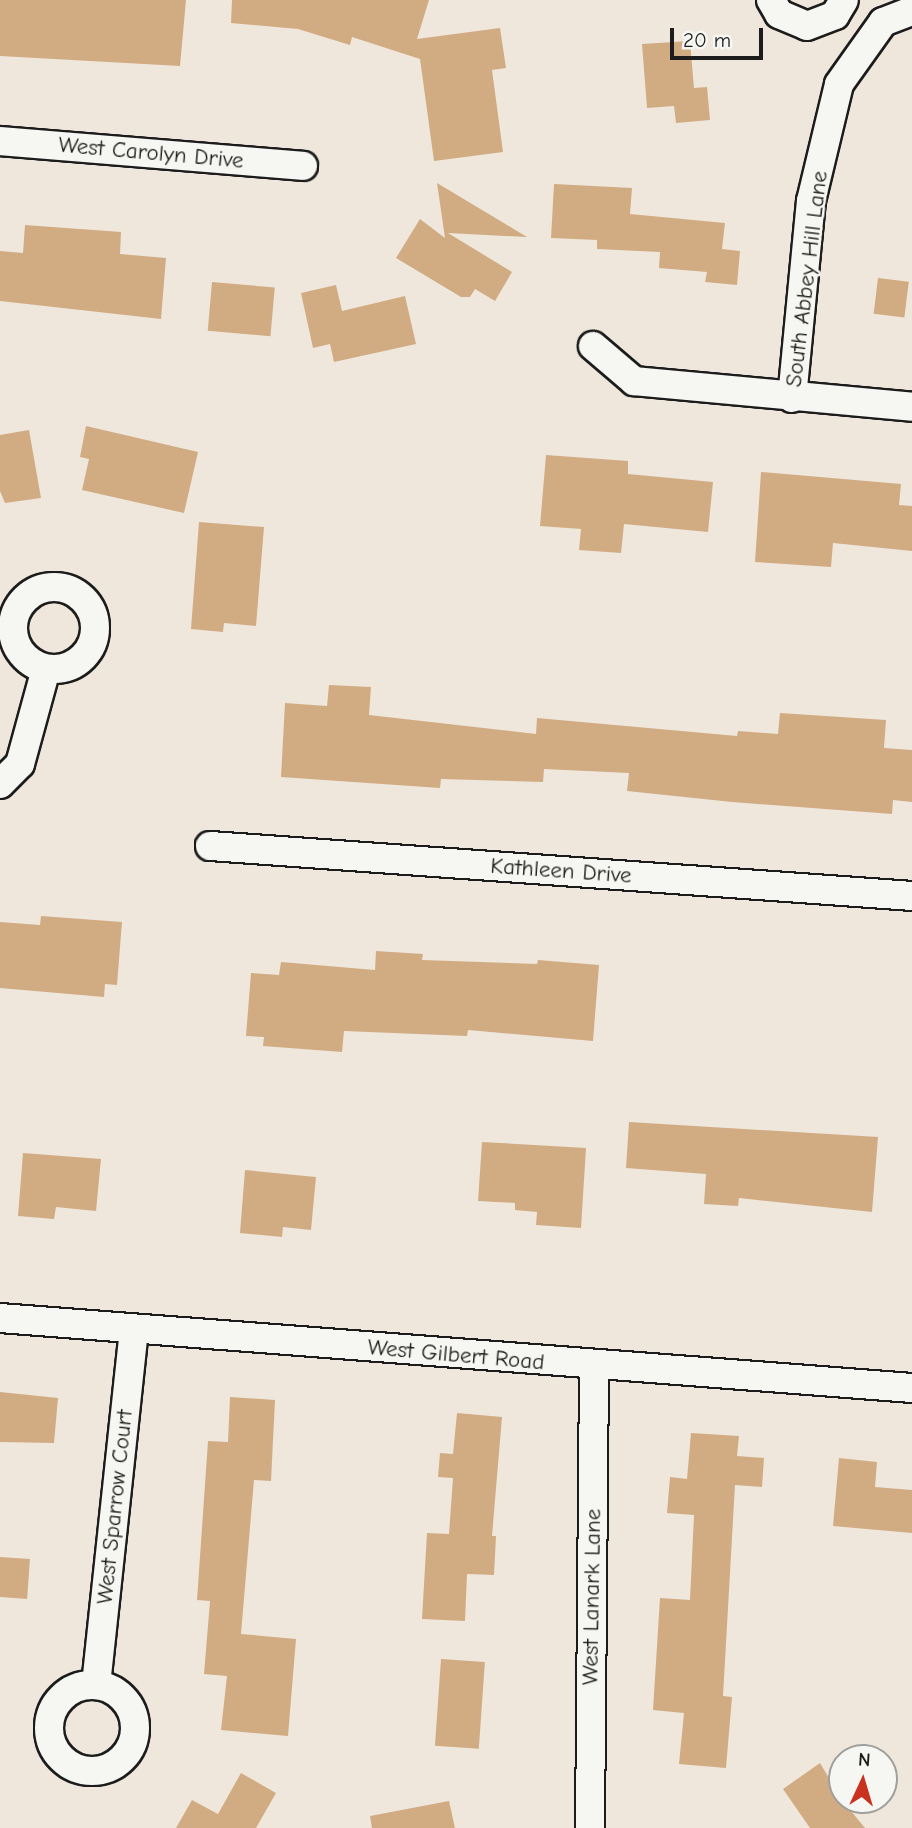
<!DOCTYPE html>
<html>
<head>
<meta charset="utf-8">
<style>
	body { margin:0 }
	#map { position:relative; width:912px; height:1828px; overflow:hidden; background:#efe7dc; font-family:"Comic Neue",sans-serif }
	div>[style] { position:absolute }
	.building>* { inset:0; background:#d1ac83; transform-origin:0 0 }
	.roads { filter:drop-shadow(2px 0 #1c1c1c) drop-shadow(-2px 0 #1c1c1c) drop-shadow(0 2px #1c1c1c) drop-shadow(0 -2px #1c1c1c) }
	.minor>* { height:28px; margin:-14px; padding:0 14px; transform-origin:14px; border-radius:14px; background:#f6f6f2 }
	.minor>.ring { margin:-14px; padding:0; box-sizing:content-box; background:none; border:28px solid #f6f6f2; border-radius:50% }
	span { translate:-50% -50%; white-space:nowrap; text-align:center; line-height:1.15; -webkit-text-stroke:5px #f6f6f2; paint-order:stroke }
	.street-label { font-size:23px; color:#1c1c1c }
	.north { position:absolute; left:828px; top:1744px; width:70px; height:70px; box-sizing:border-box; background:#f6f6f2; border:2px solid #9f9f9c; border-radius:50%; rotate:4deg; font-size:19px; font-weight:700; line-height:28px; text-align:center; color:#1c1c1c }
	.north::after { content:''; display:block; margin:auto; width:24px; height:32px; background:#c8321e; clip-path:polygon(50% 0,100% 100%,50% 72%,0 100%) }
	.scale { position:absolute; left:670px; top:28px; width:93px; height:32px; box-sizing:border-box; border:4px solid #1c1c1c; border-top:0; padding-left:9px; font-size:21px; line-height:24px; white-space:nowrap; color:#1c1c1c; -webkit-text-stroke:5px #f6f6f2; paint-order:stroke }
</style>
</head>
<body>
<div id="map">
	<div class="building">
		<i style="clip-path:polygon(0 0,186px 0,180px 66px,0 56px)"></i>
		<i style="clip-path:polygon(232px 0,429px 0,417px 39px,500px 28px,506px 68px,492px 70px,503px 152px,434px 161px,420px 59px,352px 37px,350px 45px,298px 29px,231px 23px)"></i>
		<i style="clip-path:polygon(690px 41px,694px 88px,707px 87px,710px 120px,676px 123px,674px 106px,647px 108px,642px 44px)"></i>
		<i style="clip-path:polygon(437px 183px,527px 237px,448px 233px,512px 272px,495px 301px,475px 289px,470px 297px,461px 297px,396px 258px,420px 219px,445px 238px)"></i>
		<i style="clip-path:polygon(554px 184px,632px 188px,630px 214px,725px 223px,722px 249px,740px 251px,737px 285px,705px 282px,707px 272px,659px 268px,660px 252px,597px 249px,597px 240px,551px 238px)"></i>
		<i style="clip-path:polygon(25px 225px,121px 232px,120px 254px,166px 258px,161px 319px,0 301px,0 251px,23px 253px)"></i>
		<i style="left:878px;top:278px;width:31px;height:36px;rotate:7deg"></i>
		<i style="left:212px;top:282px;width:63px;height:49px;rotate:5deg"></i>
		<i style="clip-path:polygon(336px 285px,342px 311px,405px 296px,416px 344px,334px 362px,330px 344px,313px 348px,301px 293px)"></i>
		<i style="clip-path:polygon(86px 426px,198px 452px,184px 513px,82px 490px,89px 459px,80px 457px)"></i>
		<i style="clip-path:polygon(29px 430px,41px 498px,5px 503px,0 491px,0 435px)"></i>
		<i style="clip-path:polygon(546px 455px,628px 461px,628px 474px,713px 482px,708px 532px,624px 524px,621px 553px,579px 550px,581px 529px,540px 526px)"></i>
		<i style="clip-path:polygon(761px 472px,901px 484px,899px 505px,912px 506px,912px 551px,833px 543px,831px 567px,755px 562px)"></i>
		<i style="clip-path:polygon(199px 522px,264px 527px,256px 626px,224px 623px,223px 632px,191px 629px)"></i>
		<i style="clip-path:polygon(329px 685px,371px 687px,369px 715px,536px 734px,537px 718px,737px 736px,738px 731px,778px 734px,780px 713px,886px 720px,884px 748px,912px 750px,912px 802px,893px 800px,892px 814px,732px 802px,627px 791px,629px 773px,544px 769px,543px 782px,441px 779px,440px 788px,281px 777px,285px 703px,327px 706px)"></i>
		<i style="clip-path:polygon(41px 916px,122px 922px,117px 985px,105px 984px,104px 997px,0 988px,0 922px,40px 925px)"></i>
		<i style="clip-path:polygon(376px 951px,423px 954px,422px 960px,537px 964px,538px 960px,599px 965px,593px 1041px,468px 1030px,467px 1036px,344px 1031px,342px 1052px,263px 1046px,264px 1037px,246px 1036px,251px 973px,279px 975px,281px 962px,375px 970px)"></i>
		<i style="clip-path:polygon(629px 1122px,878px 1137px,872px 1212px,739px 1198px,738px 1206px,704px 1204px,706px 1174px,626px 1168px)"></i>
		<i style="clip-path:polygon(482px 1142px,586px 1148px,581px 1228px,536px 1225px,537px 1212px,515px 1210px,515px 1203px,478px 1201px)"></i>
		<i style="clip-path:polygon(23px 1153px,101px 1159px,96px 1211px,56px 1207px,54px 1219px,18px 1216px)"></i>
		<i style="clip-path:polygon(245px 1170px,316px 1177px,311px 1230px,283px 1227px,282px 1237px,240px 1233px)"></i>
		<i style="clip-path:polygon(0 1392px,58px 1398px,54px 1443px,0 1442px)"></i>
		<i style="clip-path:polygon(230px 1397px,275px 1400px,271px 1481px,254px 1480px,241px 1634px,296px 1639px,288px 1736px,221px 1730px,227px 1676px,204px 1674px,210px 1601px,197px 1600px,208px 1441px,228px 1442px)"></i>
		<i style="clip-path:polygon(457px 1413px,502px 1417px,492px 1536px,496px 1536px,494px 1575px,467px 1574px,465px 1621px,422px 1619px,427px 1533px,449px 1534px,453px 1478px,438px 1477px,440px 1453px,453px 1454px)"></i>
		<i style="clip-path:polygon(691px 1433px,739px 1436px,737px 1456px,764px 1458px,762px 1487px,735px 1485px,723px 1696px,732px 1697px,726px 1768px,679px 1764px,684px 1713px,653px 1710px,660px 1598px,690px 1600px,694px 1515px,667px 1513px,670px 1477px,687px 1479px)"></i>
		<i style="clip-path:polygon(839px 1458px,877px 1462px,875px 1487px,912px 1490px,912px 1533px,833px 1526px)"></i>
		<i style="left:0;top:1557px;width:30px;height:40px;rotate:4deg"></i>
		<i style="left:441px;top:1659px;width:44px;height:87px;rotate:4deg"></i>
		<i style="clip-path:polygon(820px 1763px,842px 1800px,865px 1828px,810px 1828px,783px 1789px)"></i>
		<i style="clip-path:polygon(241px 1773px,276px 1793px,256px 1828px,176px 1828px,192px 1800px,218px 1814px)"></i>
		<i style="clip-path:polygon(449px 1801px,455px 1828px,372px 1828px,370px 1816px)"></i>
	</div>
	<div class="roads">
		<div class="minor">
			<i style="left:771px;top:0;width:16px;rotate:60deg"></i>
			<i style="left:779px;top:14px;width:30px;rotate:23deg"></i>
			<i style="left:807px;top:26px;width:30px;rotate:-21deg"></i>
			<i style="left:835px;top:15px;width:17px;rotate:-59deg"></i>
			<i style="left:0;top:141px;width:304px;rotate:4.7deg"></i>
			<i style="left:593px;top:346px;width:54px;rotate:40.5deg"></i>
			<i style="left:634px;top:381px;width:279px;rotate:5.3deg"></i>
			<i style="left:792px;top:398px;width:198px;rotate:-84.5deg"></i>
			<i style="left:811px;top:201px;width:120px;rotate:-76.5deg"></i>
			<i style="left:839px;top:84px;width:76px;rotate:-54.6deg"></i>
			<i style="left:883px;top:22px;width:31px;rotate:-21deg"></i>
			<i class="ring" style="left:13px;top:587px;width:54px;height:54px"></i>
			<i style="left:0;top:784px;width:28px;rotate:-45deg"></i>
			<i style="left:20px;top:764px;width:98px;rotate:-74.7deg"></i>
			<i style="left:210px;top:846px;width:704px;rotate:4.07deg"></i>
			<i style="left:0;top:1318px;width:915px;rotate:4.39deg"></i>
			<i class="ring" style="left:49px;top:1685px;width:58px;height:58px"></i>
			<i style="left:96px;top:1685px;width:358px;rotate:-83.9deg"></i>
			<i style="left:590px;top:1828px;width:462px;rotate:-89.5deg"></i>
		</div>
	</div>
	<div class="street-label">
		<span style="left:151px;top:153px;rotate:5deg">West Carolyn Drive</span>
		<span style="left:807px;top:279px;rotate:-83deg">South Abbey Hill Lane</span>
		<span style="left:561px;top:871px;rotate:4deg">Kathleen Drive</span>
		<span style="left:456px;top:1355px;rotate:5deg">West Gilbert Road</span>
		<span style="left:115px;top:1507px;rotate:-84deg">West Sparrow Court</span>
		<span style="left:592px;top:1597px;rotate:-89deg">West Lanark Lane</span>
	</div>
	<div class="north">N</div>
	<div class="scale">20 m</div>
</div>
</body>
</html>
